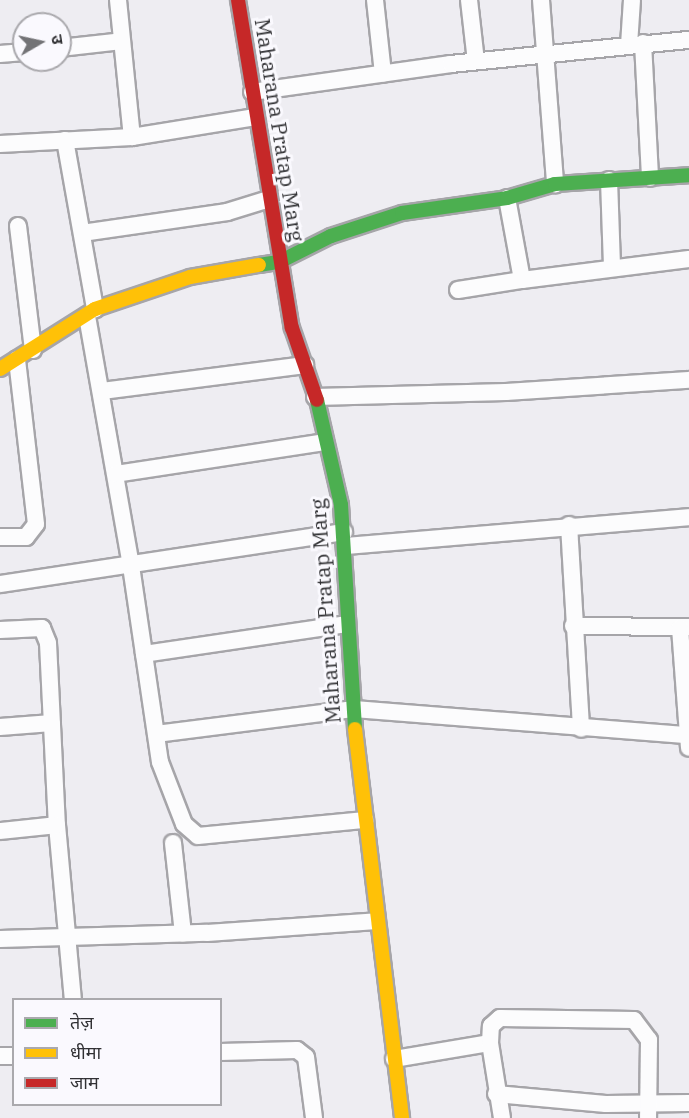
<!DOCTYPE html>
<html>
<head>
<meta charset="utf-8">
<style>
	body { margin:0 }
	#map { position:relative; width:689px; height:1118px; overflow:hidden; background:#eeedf2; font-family:"IBM Plex Serif","Noto Sans Devanagari",serif }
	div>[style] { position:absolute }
	.roads { filter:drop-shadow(2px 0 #a6a5a9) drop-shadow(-2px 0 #a6a5a9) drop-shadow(0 2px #a6a5a9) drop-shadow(0 -2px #a6a5a9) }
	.street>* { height:16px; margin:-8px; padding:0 8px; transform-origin:8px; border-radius:8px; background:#fcfcfd }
	.fast>* { height:14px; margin:-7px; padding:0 7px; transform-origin:7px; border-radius:7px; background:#4caf50 }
	.slow>* { height:14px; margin:-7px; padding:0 7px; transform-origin:7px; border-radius:7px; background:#ffc107 }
	.jam>* { height:14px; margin:-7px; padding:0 7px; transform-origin:7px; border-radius:7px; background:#c62828 }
	span { translate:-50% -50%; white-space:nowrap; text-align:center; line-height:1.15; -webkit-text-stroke:6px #faf9fe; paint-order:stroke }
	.street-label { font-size:21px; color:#313134 }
	.legend { position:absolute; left:12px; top:998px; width:210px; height:108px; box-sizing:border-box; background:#faf9fe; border:2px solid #aaa9ad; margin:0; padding:8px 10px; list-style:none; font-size:18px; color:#313134 }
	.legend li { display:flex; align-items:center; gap:12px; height:30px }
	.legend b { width:30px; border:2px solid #aaa9ad }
	.north { position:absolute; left:12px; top:12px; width:60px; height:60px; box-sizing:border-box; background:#faf9fe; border:2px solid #aaa9ad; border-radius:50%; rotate:81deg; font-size:16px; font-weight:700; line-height:24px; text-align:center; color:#313134 }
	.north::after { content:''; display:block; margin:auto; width:21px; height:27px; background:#737376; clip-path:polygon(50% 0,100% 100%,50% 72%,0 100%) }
</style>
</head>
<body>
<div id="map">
	<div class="roads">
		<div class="street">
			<i style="left:118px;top:0;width:138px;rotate:84.2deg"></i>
			<i style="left:375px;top:0;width:74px;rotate:83.8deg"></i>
			<i style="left:469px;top:0;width:61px;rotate:83.5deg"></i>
			<i style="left:541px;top:0;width:185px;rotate:85.6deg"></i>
			<i style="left:643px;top:43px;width:135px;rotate:87deg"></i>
			<i style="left:629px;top:45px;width:45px;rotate:-86.2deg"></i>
			<i style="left:60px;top:48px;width:62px;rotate:-6.4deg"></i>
			<i style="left:0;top:54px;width:24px;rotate:-5deg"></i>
			<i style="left:252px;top:92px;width:201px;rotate:-8deg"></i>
			<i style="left:451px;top:64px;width:239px;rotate:-5.8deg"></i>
			<i style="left:65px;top:140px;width:172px;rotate:79.9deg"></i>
			<i style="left:0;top:144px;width:132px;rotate:-3deg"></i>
			<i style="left:132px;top:137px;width:125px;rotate:-9.2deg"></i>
			<i style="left:609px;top:180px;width:87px;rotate:88deg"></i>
			<i style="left:507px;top:198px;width:83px;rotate:79.6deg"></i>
			<i style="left:522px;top:280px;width:168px;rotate:-7.2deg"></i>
			<i style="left:18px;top:226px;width:125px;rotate:83.1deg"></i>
			<i style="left:82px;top:233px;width:147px;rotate:-8.2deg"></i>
			<i style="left:227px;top:212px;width:44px;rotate:-17.2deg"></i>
			<i style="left:458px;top:290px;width:65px;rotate:-8.9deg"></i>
			<i style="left:87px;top:316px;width:254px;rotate:80deg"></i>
			<i style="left:131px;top:566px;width:198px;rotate:81.6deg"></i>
			<i style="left:160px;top:762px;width:66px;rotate:68.8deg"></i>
			<i style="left:184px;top:824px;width:18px;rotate:41deg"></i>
			<i style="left:198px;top:836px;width:168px;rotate:-5.5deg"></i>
			<i style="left:102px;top:391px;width:205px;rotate:-7.3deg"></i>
			<i style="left:315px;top:397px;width:191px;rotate:-1.5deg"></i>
			<i style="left:506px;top:392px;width:183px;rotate:-3.8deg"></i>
			<i style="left:116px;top:474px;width:211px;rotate:-8.7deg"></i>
			<i style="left:569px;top:525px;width:204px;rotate:86.6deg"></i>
			<i style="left:0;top:537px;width:26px"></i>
			<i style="left:26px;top:537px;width:16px;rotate:-52deg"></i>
			<i style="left:36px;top:524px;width:166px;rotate:-96.6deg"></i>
			<i style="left:345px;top:546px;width:345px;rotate:-4.8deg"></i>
			<i style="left:0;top:584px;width:348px;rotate:-8.6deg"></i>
			<i style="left:573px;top:626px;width:116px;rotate:0.5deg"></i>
			<i style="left:680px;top:628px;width:120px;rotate:85.7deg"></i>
			<i style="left:0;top:630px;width:42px;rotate:-2.7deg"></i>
			<i style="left:42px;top:628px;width:16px;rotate:68deg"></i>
			<i style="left:48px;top:643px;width:182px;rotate:87.2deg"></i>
			<i style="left:57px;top:825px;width:176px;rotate:84.8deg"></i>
			<i style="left:144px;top:654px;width:205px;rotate:-8.4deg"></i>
			<i style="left:0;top:727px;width:52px;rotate:-4.4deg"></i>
			<i style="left:156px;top:734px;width:200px;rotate:-7.2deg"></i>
			<i style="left:354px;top:709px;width:335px;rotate:4.5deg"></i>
			<i style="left:0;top:831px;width:57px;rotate:-6deg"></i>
			<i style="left:173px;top:843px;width:91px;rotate:83.7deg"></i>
			<i style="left:0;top:939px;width:207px;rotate:-1.7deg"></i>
			<i style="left:207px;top:933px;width:170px;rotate:-4deg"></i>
			<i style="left:220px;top:1052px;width:77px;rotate:-1.5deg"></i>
			<i style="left:297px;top:1050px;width:11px;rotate:38deg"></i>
			<i style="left:306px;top:1057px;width:62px;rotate:82.5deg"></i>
			<i style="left:0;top:1056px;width:14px"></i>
			<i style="left:394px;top:1059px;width:97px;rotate:-9.5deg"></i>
			<i style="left:496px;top:1094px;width:110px;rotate:5.2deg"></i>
			<i style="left:606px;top:1104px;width:83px;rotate:-0.7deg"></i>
			<i style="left:502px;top:1118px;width:76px;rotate:-99.1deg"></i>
			<i style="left:490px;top:1043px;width:17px;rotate:-87deg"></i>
			<i style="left:491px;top:1026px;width:12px;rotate:-42deg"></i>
			<i style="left:500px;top:1018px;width:134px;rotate:0.9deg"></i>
			<i style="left:634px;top:1020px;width:25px;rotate:53deg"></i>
			<i style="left:649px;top:1040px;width:78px;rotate:90.7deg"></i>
		</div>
		<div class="fast">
			<i style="left:259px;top:265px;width:20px;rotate:-9deg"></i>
			<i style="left:279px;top:262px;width:58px;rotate:-26.6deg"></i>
			<i style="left:331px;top:236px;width:75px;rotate:-17.9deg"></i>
			<i style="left:402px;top:213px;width:106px;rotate:-8.1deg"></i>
			<i style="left:507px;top:198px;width:50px;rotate:-16.3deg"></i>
			<i style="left:555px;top:184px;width:134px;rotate:-3.8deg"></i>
			<i style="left:317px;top:400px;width:108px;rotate:77.1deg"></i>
			<i style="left:341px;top:505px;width:224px;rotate:86.4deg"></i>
		</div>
		<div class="slow">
			<i style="left:0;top:369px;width:112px;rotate:-32.3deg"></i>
			<i style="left:95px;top:309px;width:100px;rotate:-18.6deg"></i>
			<i style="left:190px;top:277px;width:70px;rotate:-9.9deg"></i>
			<i style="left:355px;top:729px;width:392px;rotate:83.1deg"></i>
		</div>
		<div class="jam">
			<i style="left:238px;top:0;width:332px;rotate:80.7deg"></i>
			<i style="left:292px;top:328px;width:76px;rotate:70.9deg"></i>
		</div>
	</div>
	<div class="street-label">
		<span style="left:280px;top:130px;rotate:81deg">Maharana Pratap Marg</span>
		<span style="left:325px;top:611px;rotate:-94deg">Maharana Pratap Marg</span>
	</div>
	<ul class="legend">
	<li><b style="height:8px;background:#4caf50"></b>तेज़</li>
	<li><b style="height:8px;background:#ffc107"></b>धीमा</li>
	<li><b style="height:8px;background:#c62828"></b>जाम</li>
	</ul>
	<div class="north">उ</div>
</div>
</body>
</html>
